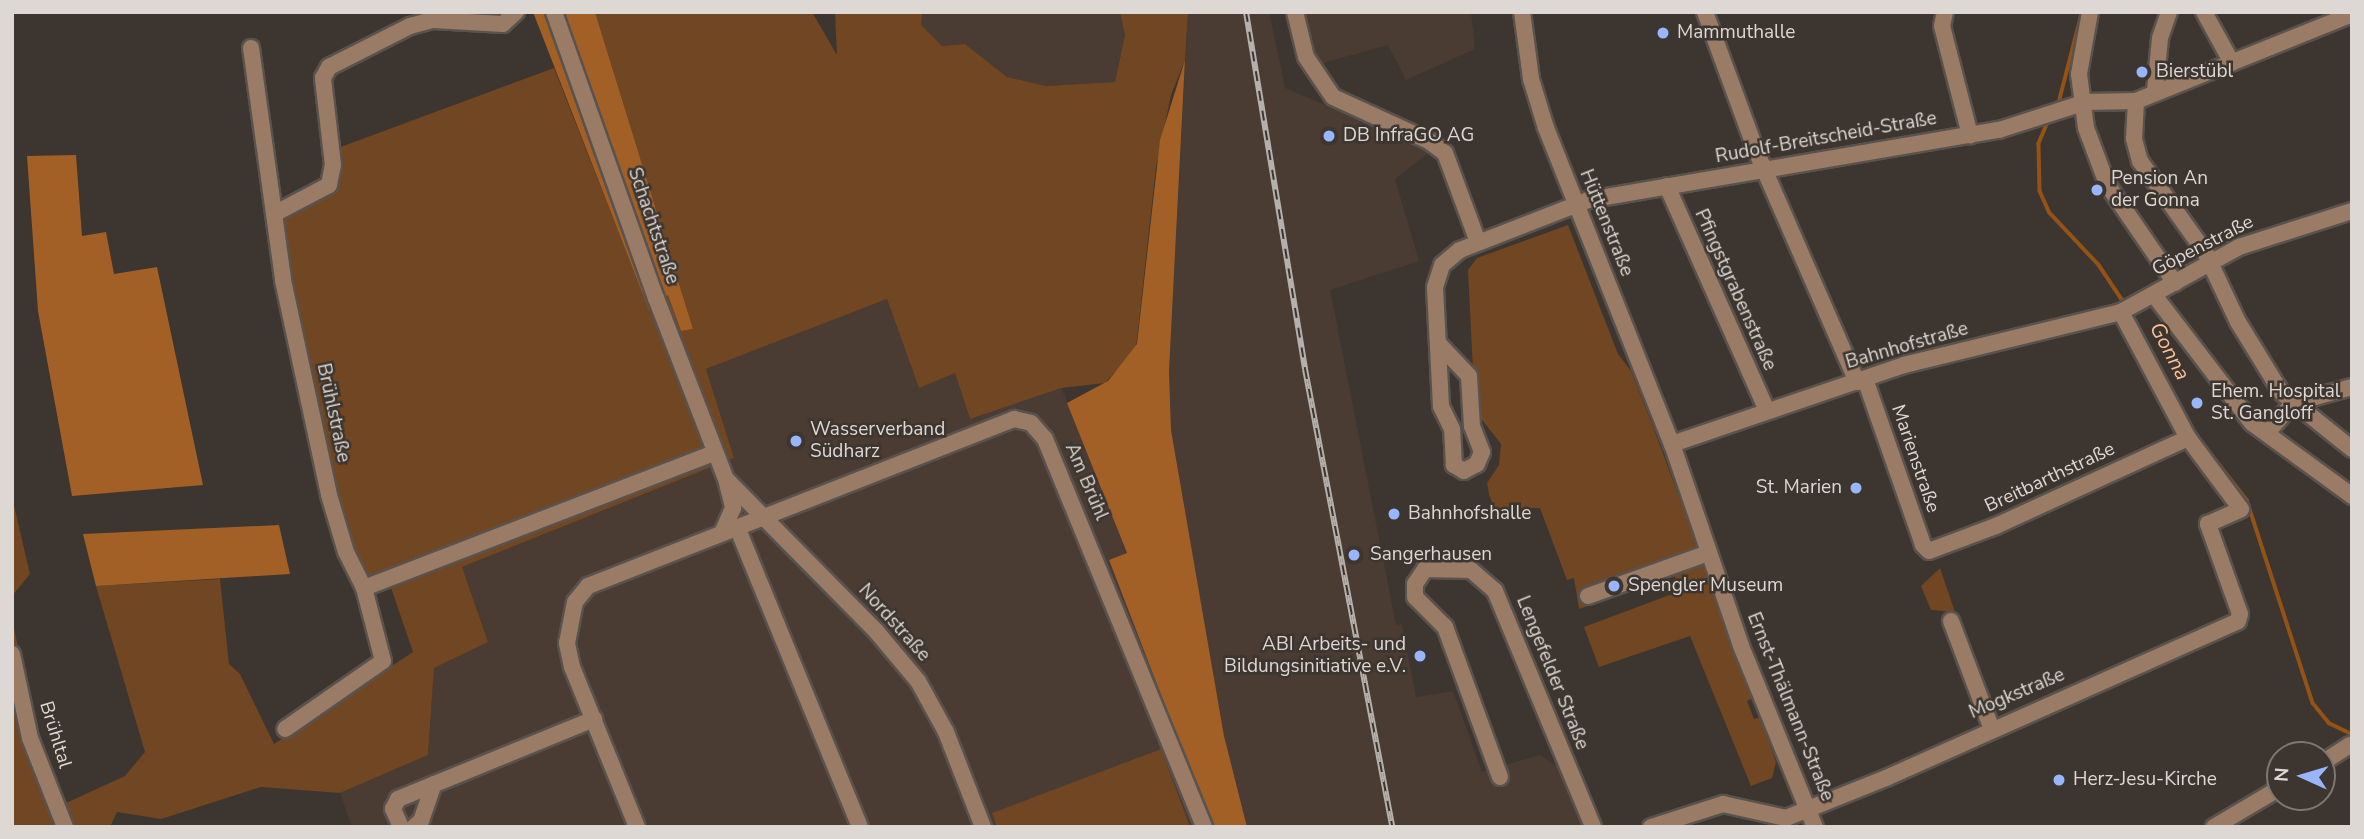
<!DOCTYPE html>
<html>
<head>
<meta charset="utf-8">
<style>
	body { margin:0 }
	#map { position:relative; width:2364px; height:839px; overflow:hidden; background:#3d352f; font-family:"Nunito Sans",sans-serif }
	div>[style] { position:absolute }
	.built>* { inset:0; background:#4a3c33 }
	.green>* { inset:0; background:#714622 }
	.forest>* { inset:0; background:#a26027 }
	.stream>* { height:3.5px; margin:-1.75px; padding:0 1.75px; transform-origin:1.75px; border-radius:1.75px; background:#935216 }
	.roads { filter:drop-shadow(2px 0 #5a524d) drop-shadow(-2px 0 #5a524d) drop-shadow(0 2px #5a524d) drop-shadow(0 -2px #5a524d) }
	.minor>* { height:16px; margin:-8px; padding:0 8px; transform-origin:8px; border-radius:8px; background:#9a7b65 }
	.rail>* { height:6px; margin-top:-3px; transform-origin:0; background:repeating-linear-gradient(90deg,#3d352f 0 10px,#b6b0ac 0 20px); box-sizing:border-box; border-block:2px solid #b6b0ac }
	.dots>* { width:19px; height:19px; translate:-50% -50%; box-sizing:border-box; border:4px solid #3d352f; border-radius:50% }
	span { translate:-50% -50%; white-space:nowrap; text-align:center; line-height:1.15; -webkit-text-stroke:5px #3d352f; paint-order:stroke }
	.poi-label { font-size:19px; color:#ddd8d4 }
	.left { translate:0 -50%; text-align:left }
	.right { translate:-100% -50%; text-align:right }
	.street-label { font-size:19px; color:#ddd8d4 }
	.water-label { font-size:21px; color:#f8c097; font-style:italic }
	.frame { position:absolute; inset:0; border:14px solid #ddd8d4; pointer-events:none }
	.north { position:absolute; left:2266px; top:741px; width:70px; height:70px; box-sizing:border-box; background:#3d352f; border:2px solid #7d7671; border-radius:50%; rotate:274deg; font-size:19px; font-weight:700; line-height:28px; text-align:center; color:#ddd8d4 }
	.north::after { content:''; display:block; margin:auto; width:24px; height:32px; background:#99b5fd; clip-path:polygon(50% 0,100% 100%,50% 72%,0 100%) }
</style>
</head>
<body>
<div id="map">
	<div class="built">
		<i style="clip-path:polygon(922px 12px,1120px 12px,1125px 35px,1115px 82px,1046px 86px,1007px 77px,965px 44px,942px 46px,920px 25px)"></i>
		<i style="clip-path:polygon(1188px 12px,1269px 12px,1285px 88px,1432px 150px,1395px 179px,1419px 261px,1330px 290px,1396px 625px,1402px 624px,1416px 697px,1453px 691px,1482px 772px,1540px 755px,1558px 767px,1585px 827px,1247px 827px,1224px 737px,1171px 430px,1169px 371px)"></i>
		<i style="clip-path:polygon(1302px 12px,1471px 12px,1475px 49px,1406px 80px,1388px 45px,1319px 64px)"></i>
		<i style="clip-path:polygon(887px 299px,919px 387px,955px 373px,970px 419px,1061px 387px,1127px 554px,1109px 561px,1212px 827px,352px 827px,340px 793px,428px 755px,434px 668px,488px 642px,462px 567px,734px 458px,706px 369px)"></i>
	</div>
	<div class="green">
		<i style="clip-path:polygon(595px 12px,812px 12px,837px 55px,835px 12px,922px 12px,921px 25px,942px 46px,965px 44px,1007px 77px,1046px 86px,1115px 82px,1125px 35px,1120px 12px,1188px 12px,1185px 60px,1171px 95px,1156px 167px,1136px 348px,1105px 383px,1061px 388px,970px 419px,955px 373px,919px 388px,887px 299px,706px 369px,734px 458px,462px 567px,488px 642px,434px 668px,428px 755px,340px 793px,261px 787px,161px 819px,117px 812px,110px 827px,12px 827px,12px 618px,36px 734px,66px 803px,125px 776px,145px 752px,96px 586px,220px 579px,229px 664px,240px 674px,274px 744px,413px 652px,385px 570px,367px 576px,355px 555px,334px 490px,289px 279px,282px 221px,329px 196px,340px 183px,338px 148px,554px 68px,649px 309px,668px 294px,681px 331px,693px 329px)"></i>
		<i style="clip-path:polygon(1568px 225px,1618px 354px,1631px 371px,1654px 429px,1753px 698px,1747px 701px,1754px 719px,1760px 717px,1776px 762px,1772px 778px,1751px 786px,1690px 636px,1599px 667px,1584px 627px,1680px 591px,1672px 569px,1646px 580px,1648px 584px,1579px 609px,1574px 578px,1567px 580px,1540px 508px,1519px 508px,1497px 517px,1489px 494px,1487px 483px,1499px 465px,1501px 444px,1475px 411px,1468px 270px,1477px 258px)"></i>
		<i style="clip-path:polygon(12px 497px,30px 574px,12px 596px)"></i>
		<i style="clip-path:polygon(1940px 568px,1955px 612px,1931px 610px,1921px 586px)"></i>
		<i style="clip-path:polygon(1161px 749px,1190px 827px,997px 827px,992px 813px)"></i>
	</div>
	<div class="forest">
		<i style="clip-path:polygon(533px 12px,595px 12px,693px 329px,681px 331px,668px 295px,649px 310px)"></i>
		<i style="clip-path:polygon(1185px 60px,1169px 371px,1171px 430px,1224px 736px,1247px 827px,1212px 827px,1109px 560px,1127px 553px,1067px 403px,1108px 381px,1137px 344px,1160px 140px)"></i>
		<i style="clip-path:polygon(76px 155px,82px 236px,106px 232px,114px 274px,157px 267px,203px 485px,72px 496px,38px 311px,27px 156px)"></i>
		<i style="clip-path:polygon(279px 525px,290px 574px,96px 586px,83px 534px)"></i>
	</div>
	<div class="stream">
		<i style="left:2058px;top:105px;width:96px;rotate:-75.5deg"></i>
		<i style="left:2049px;top:120px;width:26px;rotate:113deg"></i>
		<i style="left:2039px;top:144px;width:47px;rotate:88.8deg"></i>
		<i style="left:2040px;top:191px;width:24px;rotate:66deg"></i>
		<i style="left:2050px;top:213px;width:71px;rotate:46.7deg"></i>
		<i style="left:2099px;top:265px;width:47px;rotate:56.3deg"></i>
		<i style="left:2131px;top:313px;width:135px;rotate:62.1deg"></i>
		<i style="left:2194px;top:432px;width:86px;rotate:52.1deg"></i>
		<i style="left:2247px;top:500px;width:213px;rotate:72deg"></i>
		<i style="left:2313px;top:703px;width:26px;rotate:51deg"></i>
		<i style="left:2329px;top:723px;width:25px;rotate:26deg"></i>
	</div>
	<div class="roads">
		<div class="minor">
			<i style="left:554px;top:12px;width:304px;rotate:70.4deg"></i>
			<i style="left:656px;top:298px;width:194px;rotate:68.9deg"></i>
			<i style="left:726px;top:479px;width:30px;rotate:76deg"></i>
			<i style="left:733px;top:508px;width:27px;rotate:114deg"></i>
			<i style="left:1295px;top:12px;width:46px;rotate:76.3deg"></i>
			<i style="left:1306px;top:57px;width:48px;rotate:56deg"></i>
			<i style="left:1333px;top:97px;width:106px;rotate:24.6deg"></i>
			<i style="left:1429px;top:141px;width:20px;rotate:37deg"></i>
			<i style="left:1445px;top:153px;width:95px;rotate:69.7deg"></i>
			<i style="left:1522px;top:12px;width:68px;rotate:82.3deg"></i>
			<i style="left:1531px;top:79px;width:51px;rotate:73deg"></i>
			<i style="left:1546px;top:128px;width:340px;rotate:68.3deg"></i>
			<i style="left:1672px;top:444px;width:213px;rotate:71.1deg"></i>
			<i style="left:1741px;top:646px;width:196px;rotate:67.8deg"></i>
			<i style="left:1705px;top:12px;width:150px;rotate:69.8deg"></i>
			<i style="left:1757px;top:153px;width:250px;rotate:66.4deg"></i>
			<i style="left:1945px;top:12px;width:14px;rotate:102deg"></i>
			<i style="left:1942px;top:26px;width:113px;rotate:75.6deg"></i>
			<i style="left:2090px;top:12px;width:63px;rotate:100.1deg"></i>
			<i style="left:2079px;top:74px;width:54px;rotate:82.6deg"></i>
			<i style="left:2086px;top:128px;width:60px;rotate:69.4deg"></i>
			<i style="left:2107px;top:184px;width:120px;rotate:55.5deg"></i>
			<i style="left:2204px;top:12px;width:58px;rotate:61.2deg"></i>
			<i style="left:251px;top:48px;width:234px;rotate:82.1deg"></i>
			<i style="left:283px;top:280px;width:220px;rotate:77.9deg"></i>
			<i style="left:329px;top:495px;width:59px;rotate:73.4deg"></i>
			<i style="left:346px;top:552px;width:40px;rotate:63.4deg"></i>
			<i style="left:364px;top:588px;width:75px;rotate:75.4deg"></i>
			<i style="left:383px;top:661px;width:119px;rotate:145.2deg"></i>
			<i style="left:2155px;top:91px;width:53px;rotate:-84.6deg"></i>
			<i style="left:2160px;top:38px;width:28px;rotate:-71deg"></i>
			<i style="left:2136px;top:101px;width:38px;rotate:93deg"></i>
			<i style="left:2134px;top:139px;width:23px;rotate:75deg"></i>
			<i style="left:2140px;top:161px;width:112px;rotate:54.5deg"></i>
			<i style="left:2205px;top:252px;width:77px;rotate:64.8deg"></i>
			<i style="left:2238px;top:322px;width:82px;rotate:58.4deg"></i>
			<i style="left:2281px;top:392px;width:91px;rotate:38.8deg"></i>
			<i style="left:1667px;top:186px;width:246px;rotate:66deg"></i>
			<i style="left:274px;top:214px;width:62px;rotate:-27.8deg"></i>
			<i style="left:329px;top:185px;width:20px;rotate:-79deg"></i>
			<i style="left:333px;top:165px;width:88px;rotate:-96.6deg"></i>
			<i style="left:323px;top:78px;width:13px;rotate:-61deg"></i>
			<i style="left:329px;top:67px;width:91px;rotate:-26.8deg"></i>
			<i style="left:410px;top:26px;width:24px;rotate:-15deg"></i>
			<i style="left:433px;top:20px;width:70px;rotate:3.3deg"></i>
			<i style="left:503px;top:24px;width:18px;rotate:-43deg"></i>
			<i style="left:2154px;top:295px;width:161px;rotate:52.6deg"></i>
			<i style="left:2252px;top:423px;width:124px;rotate:36.1deg"></i>
			<i style="left:1438px;top:343px;width:45px;rotate:46.8deg"></i>
			<i style="left:1469px;top:376px;width:50px;rotate:86.6deg"></i>
			<i style="left:1472px;top:426px;width:28px;rotate:69deg"></i>
			<i style="left:1482px;top:452px;width:13px;rotate:113deg"></i>
			<i style="left:1477px;top:464px;width:15px;rotate:152deg"></i>
			<i style="left:1464px;top:471px;width:12px;rotate:-149deg"></i>
			<i style="left:1454px;top:465px;width:36px;rotate:-93deg"></i>
			<i style="left:1452px;top:429px;width:25px;rotate:-116deg"></i>
			<i style="left:1441px;top:406px;width:119px;rotate:-92.9deg"></i>
			<i style="left:1435px;top:287px;width:23px;rotate:-72deg"></i>
			<i style="left:1442px;top:265px;width:23px;rotate:-40deg"></i>
			<i style="left:1460px;top:250px;width:137px;rotate:-21.3deg"></i>
			<i style="left:1588px;top:200px;width:417px;rotate:-9.7deg"></i>
			<i style="left:1999px;top:130px;width:91px;rotate:-17.8deg"></i>
			<i style="left:2086px;top:102px;width:50px;rotate:-1.1deg"></i>
			<i style="left:2136px;top:101px;width:233px;rotate:-21.9deg"></i>
			<i style="left:1865px;top:379px;width:176px;rotate:70.7deg"></i>
			<i style="left:1923px;top:545px;width:8px;rotate:45deg"></i>
			<i style="left:1929px;top:551px;width:72px;rotate:-20.5deg"></i>
			<i style="left:1996px;top:526px;width:211px;rotate:-24.6deg"></i>
			<i style="left:2293px;top:403px;width:61px;rotate:-15.2deg"></i>
			<i style="left:2267px;top:433px;width:40px;rotate:-49deg"></i>
			<i style="left:1672px;top:444px;width:245px;rotate:-18.8deg"></i>
			<i style="left:1904px;top:365px;width:223px;rotate:-13.7deg"></i>
			<i style="left:2121px;top:312px;width:135px;rotate:-28.8deg"></i>
			<i style="left:2239px;top:247px;width:119px;rotate:-17.7deg"></i>
			<i style="left:728px;top:481px;width:211px;rotate:45.4deg"></i>
			<i style="left:876px;top:631px;width:65px;rotate:50deg"></i>
			<i style="left:918px;top:681px;width:58px;rotate:61.2deg"></i>
			<i style="left:946px;top:732px;width:102px;rotate:68.7deg"></i>
			<i style="left:737px;top:527px;width:324px;rotate:67.7deg"></i>
			<i style="left:364px;top:588px;width:375px;rotate:-21.1deg"></i>
			<i style="left:1588px;top:596px;width:127px;rotate:-19.7deg"></i>
			<i style="left:1951px;top:621px;width:113px;rotate:69.3deg"></i>
			<i style="left:12px;top:654px;width:86px;rotate:77.9deg"></i>
			<i style="left:30px;top:738px;width:96px;rotate:68.5deg"></i>
			<i style="left:2322px;top:763px;width:33px;rotate:-33deg"></i>
			<i style="left:1500px;top:777px;width:160px;rotate:-110.1deg"></i>
			<i style="left:1445px;top:627px;width:42px;rotate:-135deg"></i>
			<i style="left:1415px;top:597px;width:13px;rotate:-90deg"></i>
			<i style="left:1415px;top:584px;width:18px;rotate:-56deg"></i>
			<i style="left:1425px;top:569px;width:46px;rotate:1.2deg"></i>
			<i style="left:1471px;top:570px;width:32px;rotate:41deg"></i>
			<i style="left:1495px;top:591px;width:256px;rotate:67.4deg"></i>
			<i style="left:401px;top:827px;width:20px;rotate:-114deg"></i>
			<i style="left:393px;top:809px;width:11px;rotate:-63deg"></i>
			<i style="left:398px;top:799px;width:212px;rotate:-22.2deg"></i>
			<i style="left:414px;top:827px;width:9px;rotate:-41deg"></i>
			<i style="left:421px;top:821px;width:39px;rotate:-71deg"></i>
			<i style="left:637px;top:827px;width:173px;rotate:-112.1deg"></i>
			<i style="left:572px;top:667px;width:25px;rotate:-102deg"></i>
			<i style="left:567px;top:643px;width:42px;rotate:-79deg"></i>
			<i style="left:575px;top:602px;width:21px;rotate:-51deg"></i>
			<i style="left:588px;top:586px;width:458px;rotate:-21.4deg"></i>
			<i style="left:1014px;top:419px;width:17px;rotate:13deg"></i>
			<i style="left:1031px;top:423px;width:21px;rotate:49deg"></i>
			<i style="left:1045px;top:439px;width:419px;rotate:67.7deg"></i>
			<i style="left:1651px;top:827px;width:76px;rotate:-17.7deg"></i>
			<i style="left:1723px;top:804px;width:65px;rotate:12.5deg"></i>
			<i style="left:1786px;top:818px;width:108px;rotate:-21.8deg"></i>
			<i style="left:1886px;top:778px;width:385px;rotate:-24deg"></i>
			<i style="left:2238px;top:621px;width:7px;rotate:-74deg"></i>
			<i style="left:2240px;top:614px;width:96px;rotate:-109.6deg"></i>
			<i style="left:2208px;top:524px;width:36px;rotate:-24deg"></i>
			<i style="left:2241px;top:509px;width:89px;rotate:-126.7deg"></i>
			<i style="left:2188px;top:438px;width:143px;rotate:-118deg"></i>
			<i style="left:2214px;top:827px;width:77px;rotate:-30.6deg"></i>
		</div>
	</div>
	<div class="rail">
		<i style="left:1246px;top:12px;width:362px;rotate:80.6deg"></i>
		<i style="left:1305px;top:369px;width:466px;rotate:79.2deg"></i>
	</div>
	<div class="dots">
		<i style="left:1663px;top:33px;background:#99b5fd"></i>
		<i style="left:2142px;top:72px;background:#99b5fd"></i>
		<i style="left:1329px;top:136px;background:#99b5fd"></i>
		<i style="left:2097px;top:190px;background:#99b5fd"></i>
		<i style="left:2197px;top:403px;background:#99b5fd"></i>
		<i style="left:796px;top:441px;background:#99b5fd"></i>
		<i style="left:1856px;top:488px;background:#99b5fd"></i>
		<i style="left:1394px;top:514px;background:#99b5fd"></i>
		<i style="left:1354px;top:555px;background:#99b5fd"></i>
		<i style="left:1614px;top:586px;background:#99b5fd"></i>
		<i style="left:1420px;top:656px;background:#99b5fd"></i>
		<i style="left:2059px;top:780px;background:#99b5fd"></i>
	</div>
	<div class="poi-label">
		<span class="left" style="left:1677px;top:33px">Mammuthalle</span>
		<span class="left" style="left:2156px;top:72px">Bierstübl</span>
		<span class="left" style="left:1343px;top:136px">DB InfraGO AG</span>
		<span class="left" style="left:2111px;top:190px">Pension An<br>der Gonna</span>
		<span class="left" style="left:2211px;top:403px">Ehem. Hospital<br>St. Gangloff</span>
		<span class="left" style="left:810px;top:441px">Wasserverband<br>Südharz</span>
		<span class="right" style="left:1842px;top:488px">St. Marien</span>
		<span class="left" style="left:1408px;top:514px">Bahnhofshalle</span>
		<span class="left" style="left:1370px;top:555px">Sangerhausen</span>
		<span class="left" style="left:1628px;top:586px">Spengler Museum</span>
		<span class="right" style="left:1406px;top:656px">ABI Arbeits- und<br>Bildungsinitiative e.V.</span>
		<span class="left" style="left:2073px;top:780px">Herz-Jesu-Kirche</span>
	</div>
	<div class="street-label">
		<span style="left:1826px;top:138px;rotate:-10deg">Rudolf-Breitscheid-Straße</span>
		<span style="left:1606px;top:223px;rotate:68deg">Hüttenstraße</span>
		<span style="left:653px;top:226px;rotate:71deg">Schachtstraße</span>
		<span style="left:2203px;top:246px;rotate:-27deg">Göpenstraße</span>
		<span style="left:1735px;top:290px;rotate:66deg">Pfingstgrabenstraße</span>
		<span style="left:1907px;top:346px;rotate:-16deg">Bahnhofstraße</span>
		<span style="left:333px;top:413px;rotate:78deg">Brühlstraße</span>
		<span style="left:1915px;top:459px;rotate:71deg">Marienstraße</span>
		<span style="left:2050px;top:478px;rotate:-25deg">Breitbarthstraße</span>
		<span style="left:1086px;top:482px;rotate:67deg">Am Brühl</span>
		<span style="left:894px;top:623px;rotate:48deg">Nordstraße</span>
		<span style="left:1552px;top:673px;rotate:68deg">Lengefelder Straße</span>
		<span style="left:2017px;top:694px;rotate:-23deg">Mogkstraße</span>
		<span style="left:1790px;top:707px;rotate:68deg">Ernst-Thälmann-Straße</span>
		<span style="left:55px;top:735px;rotate:73deg">Brühltal</span>
	</div>
	<div class="water-label">
		<span style="left:2170px;top:351px;rotate:62deg">Gonna</span>
	</div>
	<div class="frame"></div>
	<div class="north">N</div>
</div>
</body>
</html>
